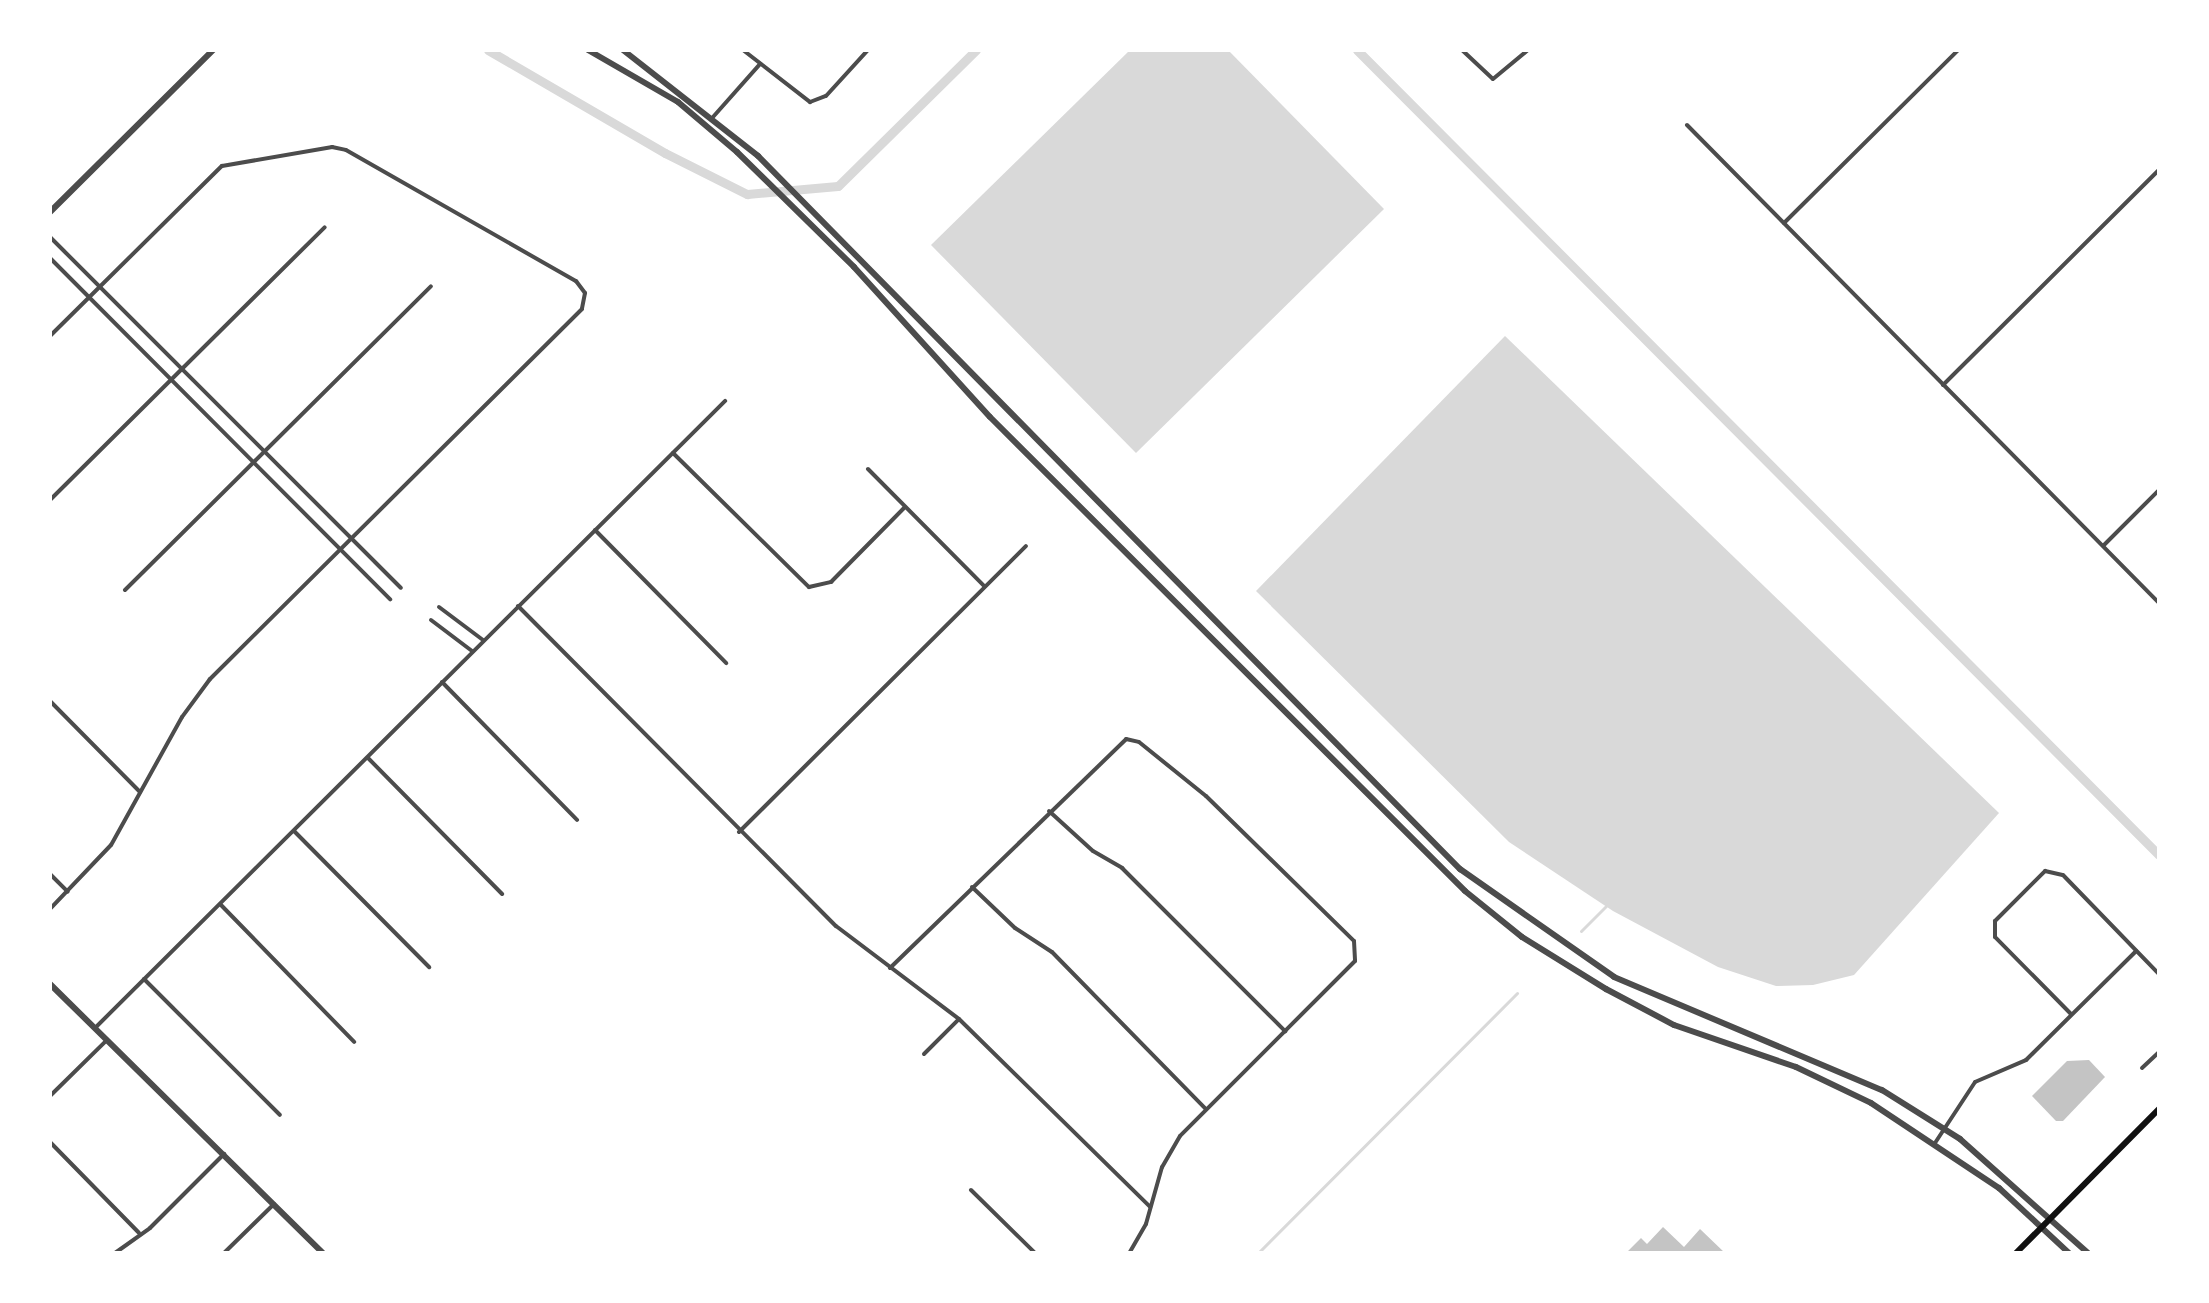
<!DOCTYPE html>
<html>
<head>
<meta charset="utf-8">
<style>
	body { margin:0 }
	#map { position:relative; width:2209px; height:1303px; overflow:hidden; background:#fff; font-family:Helvetica,sans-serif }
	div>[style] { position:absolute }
	.water>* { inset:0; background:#d9d9d9 }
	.stream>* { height:3px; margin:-1.5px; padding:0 1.5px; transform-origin:1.5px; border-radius:1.5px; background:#d9d9d9 }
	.canal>* { height:9px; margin:-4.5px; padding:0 4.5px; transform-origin:4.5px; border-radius:4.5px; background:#d9d9d9 }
	.building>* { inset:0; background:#c4c4c4 }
	.minor>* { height:4px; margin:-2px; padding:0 2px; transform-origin:2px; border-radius:2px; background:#4c4c4c }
	.tertiary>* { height:6px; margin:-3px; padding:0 3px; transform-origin:3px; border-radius:3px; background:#4c4c4c }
	.secondary>* { height:6px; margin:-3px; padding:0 3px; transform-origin:3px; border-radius:3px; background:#111 }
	span { translate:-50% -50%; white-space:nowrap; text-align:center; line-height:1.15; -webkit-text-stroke:6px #fff; paint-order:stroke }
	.frame { position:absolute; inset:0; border:52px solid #fff; pointer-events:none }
</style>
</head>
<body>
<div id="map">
	<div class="water">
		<i style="clip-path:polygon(1130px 50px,1228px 50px,1384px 209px,1136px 453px,931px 245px)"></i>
		<i style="clip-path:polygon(1505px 336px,1999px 813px,1854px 975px,1813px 985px,1776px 986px,1718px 967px,1613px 911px,1509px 842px,1256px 591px)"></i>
	</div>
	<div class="stream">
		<i style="left:1581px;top:931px;width:35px;rotate:-45deg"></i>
		<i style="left:1258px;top:1253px;width:367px;rotate:-45.1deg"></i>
	</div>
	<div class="canal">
		<i style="left:488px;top:50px;width:205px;rotate:30.2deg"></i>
		<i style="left:665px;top:153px;width:92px;rotate:26.6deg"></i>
		<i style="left:747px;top:194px;width:91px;rotate:-5deg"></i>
		<i style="left:838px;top:186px;width:194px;rotate:-44.6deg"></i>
		<i style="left:1357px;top:50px;width:1136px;rotate:45.11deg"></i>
	</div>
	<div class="building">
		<i style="clip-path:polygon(2089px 1060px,2105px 1077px,2063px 1121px,2056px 1121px,2032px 1096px,2067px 1061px)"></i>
		<i style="clip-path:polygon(1663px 1227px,1684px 1247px,1700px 1229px,1725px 1253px,1626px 1253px,1641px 1238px,1647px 1244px)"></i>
	</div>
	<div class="minor">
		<i style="left:743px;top:50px;width:85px;rotate:37.8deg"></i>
		<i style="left:810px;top:102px;width:17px;rotate:-21deg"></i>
		<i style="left:826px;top:96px;width:62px;rotate:-47.6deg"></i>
		<i style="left:1462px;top:50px;width:42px;rotate:43.1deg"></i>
		<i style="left:1493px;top:79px;width:45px;rotate:-39.6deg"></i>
		<i style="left:713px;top:117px;width:71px;rotate:-48.4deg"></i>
		<i style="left:1687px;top:125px;width:672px;rotate:45.36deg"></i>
		<i style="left:1784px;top:223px;width:245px;rotate:-44.8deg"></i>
		<i style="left:50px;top:237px;width:496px;rotate:45deg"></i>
		<i style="left:50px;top:258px;width:482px;rotate:45.1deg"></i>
		<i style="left:50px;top:336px;width:242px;rotate:-44.7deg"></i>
		<i style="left:222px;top:166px;width:112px;rotate:-9.8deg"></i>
		<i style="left:332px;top:147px;width:14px;rotate:12deg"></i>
		<i style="left:346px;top:150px;width:265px;rotate:29.7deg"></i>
		<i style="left:576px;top:281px;width:15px;rotate:53deg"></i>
		<i style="left:585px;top:293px;width:16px;rotate:101deg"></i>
		<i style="left:582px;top:309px;width:525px;rotate:135.15deg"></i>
		<i style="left:210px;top:679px;width:47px;rotate:126.4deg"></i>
		<i style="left:182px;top:717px;width:146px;rotate:119deg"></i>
		<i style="left:111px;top:845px;width:88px;rotate:133.6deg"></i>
		<i style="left:1943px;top:385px;width:305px;rotate:-44.9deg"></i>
		<i style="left:673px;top:453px;width:191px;rotate:44.6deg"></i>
		<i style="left:809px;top:587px;width:23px;rotate:-13deg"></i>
		<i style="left:831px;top:582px;width:105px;rotate:-45.4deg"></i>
		<i style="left:868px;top:469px;width:165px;rotate:45.2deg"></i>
		<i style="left:50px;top:500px;width:387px;rotate:-44.8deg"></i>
		<i style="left:595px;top:530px;width:187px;rotate:45.4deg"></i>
		<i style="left:2104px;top:545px;width:78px;rotate:-45deg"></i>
		<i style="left:125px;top:590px;width:431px;rotate:-44.8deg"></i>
		<i style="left:518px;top:606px;width:451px;rotate:45.2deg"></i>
		<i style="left:836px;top:926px;width:154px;rotate:37.1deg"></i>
		<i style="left:959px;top:1019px;width:268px;rotate:44.5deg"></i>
		<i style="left:439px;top:607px;width:55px;rotate:36.9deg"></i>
		<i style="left:431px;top:620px;width:51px;rotate:37.1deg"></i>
		<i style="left:442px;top:682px;width:193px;rotate:45.6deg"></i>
		<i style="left:50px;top:701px;width:128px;rotate:45.3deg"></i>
		<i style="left:368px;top:758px;width:191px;rotate:45.4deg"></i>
		<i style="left:1049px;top:811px;width:59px;rotate:42.3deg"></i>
		<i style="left:1093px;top:851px;width:34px;rotate:30deg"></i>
		<i style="left:1122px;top:868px;width:231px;rotate:45deg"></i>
		<i style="left:294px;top:831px;width:192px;rotate:45.2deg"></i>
		<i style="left:739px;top:832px;width:405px;rotate:-44.9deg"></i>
		<i style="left:50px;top:874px;width:25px;rotate:45deg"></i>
		<i style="left:972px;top:887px;width:59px;rotate:43.6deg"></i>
		<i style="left:1015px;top:928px;width:44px;rotate:33deg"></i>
		<i style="left:1052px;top:952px;width:220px;rotate:45.6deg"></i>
		<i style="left:221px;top:905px;width:191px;rotate:45.8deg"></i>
		<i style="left:890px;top:968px;width:329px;rotate:-44.1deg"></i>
		<i style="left:1126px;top:739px;width:13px;rotate:13deg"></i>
		<i style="left:1139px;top:742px;width:86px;rotate:38.9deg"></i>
		<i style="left:1206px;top:796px;width:207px;rotate:44.4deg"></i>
		<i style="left:1354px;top:941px;width:20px;rotate:87deg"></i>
		<i style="left:1355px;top:961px;width:247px;rotate:135deg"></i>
		<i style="left:1180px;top:1136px;width:36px;rotate:120deg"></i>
		<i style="left:1162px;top:1167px;width:59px;rotate:105.7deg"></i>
		<i style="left:1146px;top:1224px;width:34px;rotate:120deg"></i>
		<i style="left:144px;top:979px;width:192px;rotate:45deg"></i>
		<i style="left:2071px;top:1014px;width:108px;rotate:-134.6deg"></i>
		<i style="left:1995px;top:937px;width:16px;rotate:-90deg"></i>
		<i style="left:1995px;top:921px;width:71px;rotate:-45deg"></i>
		<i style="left:2045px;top:871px;width:18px;rotate:13deg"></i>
		<i style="left:2063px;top:875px;width:138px;rotate:45.9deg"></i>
		<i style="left:95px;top:1028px;width:889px;rotate:-44.86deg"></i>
		<i style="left:924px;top:1054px;width:49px;rotate:-45deg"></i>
		<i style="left:2142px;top:1068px;width:23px;rotate:-43deg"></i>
		<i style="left:50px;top:1096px;width:80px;rotate:-44.5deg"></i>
		<i style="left:50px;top:1142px;width:127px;rotate:45.6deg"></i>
		<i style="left:1935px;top:1143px;width:73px;rotate:-56.7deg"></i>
		<i style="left:1975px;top:1082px;width:56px;rotate:-23.3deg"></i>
		<i style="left:2026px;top:1060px;width:155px;rotate:-44.7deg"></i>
		<i style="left:971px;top:1190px;width:90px;rotate:44.5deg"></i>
		<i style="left:115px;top:1253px;width:43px;rotate:-35.5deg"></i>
		<i style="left:150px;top:1228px;width:105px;rotate:-45deg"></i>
		<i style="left:224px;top:1253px;width:70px;rotate:-44.4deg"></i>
	</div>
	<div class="tertiary">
		<i style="left:588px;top:50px;width:104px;rotate:30deg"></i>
		<i style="left:678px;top:102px;width:77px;rotate:40.3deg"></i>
		<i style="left:737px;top:152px;width:164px;rotate:44.5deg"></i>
		<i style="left:854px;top:267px;width:202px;rotate:47.8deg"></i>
		<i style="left:990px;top:417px;width:671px;rotate:44.94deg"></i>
		<i style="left:1465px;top:891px;width:73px;rotate:38.9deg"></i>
		<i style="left:1522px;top:937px;width:99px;rotate:31.8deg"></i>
		<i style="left:1606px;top:989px;width:77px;rotate:27.9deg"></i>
		<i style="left:1674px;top:1025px;width:129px;rotate:19deg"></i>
		<i style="left:1796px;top:1067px;width:83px;rotate:25.6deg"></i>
		<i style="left:1871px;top:1103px;width:154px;rotate:33.6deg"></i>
		<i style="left:1999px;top:1188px;width:96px;rotate:42.9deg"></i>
		<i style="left:623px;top:50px;width:172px;rotate:38.1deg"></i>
		<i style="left:758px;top:156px;width:1001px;rotate:45.45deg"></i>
		<i style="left:1460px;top:869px;width:188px;rotate:35deg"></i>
		<i style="left:1614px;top:977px;width:291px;rotate:22.9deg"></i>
		<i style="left:1882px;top:1090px;width:92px;rotate:32.1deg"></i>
		<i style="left:1960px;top:1139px;width:171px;rotate:41.7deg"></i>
		<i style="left:50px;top:212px;width:230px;rotate:-44.8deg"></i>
		<i style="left:50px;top:984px;width:383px;rotate:44.6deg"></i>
	</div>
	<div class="secondary">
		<i style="left:2016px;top:1253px;width:203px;rotate:-45.2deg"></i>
	</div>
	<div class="frame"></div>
</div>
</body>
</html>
